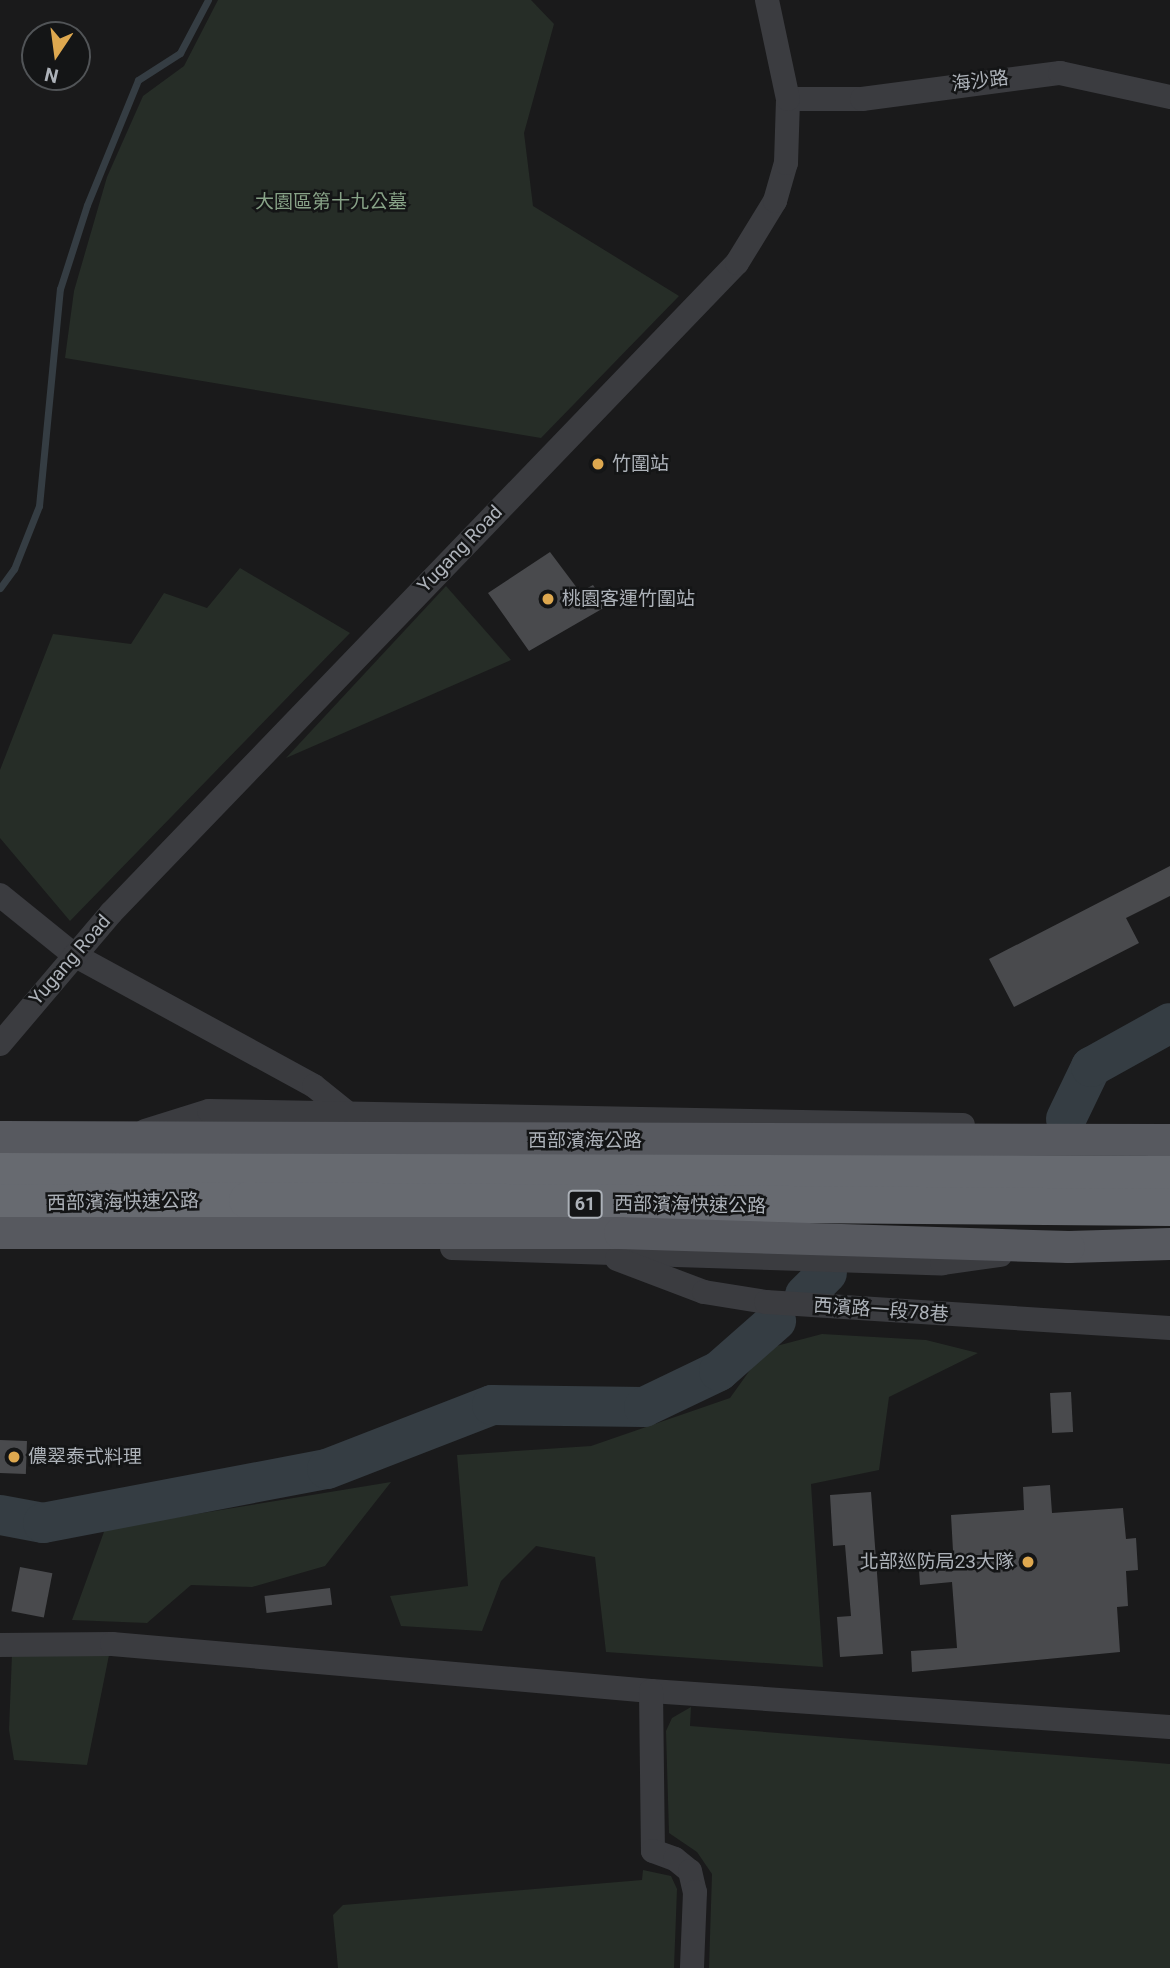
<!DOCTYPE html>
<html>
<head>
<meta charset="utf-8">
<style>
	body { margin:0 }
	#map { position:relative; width:1170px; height:1968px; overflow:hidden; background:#1a1a1b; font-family:Roboto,"Noto Sans TC",sans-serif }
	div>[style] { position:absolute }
	.green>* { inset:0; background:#262d27 }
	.stream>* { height:7px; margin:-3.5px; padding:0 3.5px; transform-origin:3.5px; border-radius:3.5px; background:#353d43 }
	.river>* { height:40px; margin:-20px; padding:0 20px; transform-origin:20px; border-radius:20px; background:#353d43 }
	.building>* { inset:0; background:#494a4d; transform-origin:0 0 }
	.minor>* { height:24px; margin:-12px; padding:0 12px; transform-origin:12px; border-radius:12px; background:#3b3c40 }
	.major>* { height:32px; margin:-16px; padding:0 16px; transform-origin:16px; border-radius:16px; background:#57595f }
	.highway>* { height:37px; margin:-18.5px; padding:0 18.5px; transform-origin:18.5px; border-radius:18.5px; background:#676a70 }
	.major-bridge>* { height:32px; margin:-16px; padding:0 16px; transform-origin:16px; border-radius:16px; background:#57595f }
	.dots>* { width:19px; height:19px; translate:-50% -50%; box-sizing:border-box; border:4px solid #141516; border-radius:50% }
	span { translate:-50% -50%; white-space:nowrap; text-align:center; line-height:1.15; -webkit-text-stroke:5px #141516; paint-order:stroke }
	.shield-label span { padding:2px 5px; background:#141516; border:2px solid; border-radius:5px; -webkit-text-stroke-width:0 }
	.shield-label { font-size:18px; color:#adb2b9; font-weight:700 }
	.street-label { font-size:19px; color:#adb2b9 }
	.park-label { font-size:19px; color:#87a287 }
	.poi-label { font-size:19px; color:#adb2b9 }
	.left { translate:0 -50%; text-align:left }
	.right { translate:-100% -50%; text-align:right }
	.north { position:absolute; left:21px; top:21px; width:70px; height:70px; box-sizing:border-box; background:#141516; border:2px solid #515457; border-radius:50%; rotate:193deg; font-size:19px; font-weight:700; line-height:28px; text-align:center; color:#adb2b9 }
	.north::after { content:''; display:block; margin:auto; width:24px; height:32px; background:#dea84f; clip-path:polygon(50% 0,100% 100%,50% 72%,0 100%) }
</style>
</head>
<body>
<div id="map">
	<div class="green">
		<i style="clip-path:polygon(218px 0,531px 0,554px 24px,524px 133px,533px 206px,679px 296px,541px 438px,65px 358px,74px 291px,107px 177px,143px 96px,184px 66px)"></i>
		<i style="clip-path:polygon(240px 568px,350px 633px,70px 921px,0 838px,0 770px,53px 634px,131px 644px,164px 593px,207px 608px)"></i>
		<i style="clip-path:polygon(446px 586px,511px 660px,286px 758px)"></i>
		<i style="clip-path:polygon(822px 1334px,926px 1340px,978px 1353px,889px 1397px,879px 1470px,811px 1484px,823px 1667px,606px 1652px,595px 1557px,536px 1546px,501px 1581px,482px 1631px,401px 1626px,390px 1596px,468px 1586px,457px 1455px,591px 1446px,730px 1398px,765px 1349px)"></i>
		<i style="clip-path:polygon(391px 1482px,325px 1566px,252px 1587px,191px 1585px,147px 1623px,72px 1620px,105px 1529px)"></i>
		<i style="clip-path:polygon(12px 1654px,109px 1655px,87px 1765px,14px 1760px,9px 1730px)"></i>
		<i style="clip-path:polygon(691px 1707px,690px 1726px,1170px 1764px,1170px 1968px,709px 1968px,712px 1874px,697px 1852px,669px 1833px,666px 1731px,672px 1718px)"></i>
		<i style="clip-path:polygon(643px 1870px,671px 1876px,677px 1889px,674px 1968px,338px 1968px,333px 1915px,343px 1905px,642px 1880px)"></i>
	</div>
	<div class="stream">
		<i style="left:0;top:588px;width:24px;rotate:-54deg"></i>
		<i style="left:14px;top:569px;width:68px;rotate:-68.4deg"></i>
		<i style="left:39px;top:506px;width:218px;rotate:-84.5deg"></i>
		<i style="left:60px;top:289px;width:88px;rotate:-72.2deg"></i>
		<i style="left:87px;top:205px;width:135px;rotate:-67.8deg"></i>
		<i style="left:138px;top:80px;width:50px;rotate:-32.7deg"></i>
		<i style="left:180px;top:53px;width:60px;rotate:-62.2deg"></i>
	</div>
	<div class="river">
		<i style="left:1066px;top:1119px;width:58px;rotate:-64.3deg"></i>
		<i style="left:1091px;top:1067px;width:90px;rotate:-29.1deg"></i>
		<i style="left:805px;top:1295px;width:31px;rotate:-45deg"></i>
		<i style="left:0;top:1515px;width:44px;rotate:10.5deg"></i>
		<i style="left:43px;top:1523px;width:289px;rotate:-10.8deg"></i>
		<i style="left:327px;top:1469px;width:177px;rotate:-21.2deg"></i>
		<i style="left:492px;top:1405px;width:152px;rotate:0.8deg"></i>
		<i style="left:644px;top:1407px;width:83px;rotate:-25.6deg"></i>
		<i style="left:719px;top:1371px;width:76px;rotate:-41.3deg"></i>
	</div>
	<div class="building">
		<i style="clip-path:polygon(550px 552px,580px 592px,593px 585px,607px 606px,529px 651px,488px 593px)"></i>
		<i style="clip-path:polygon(1170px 866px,1170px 896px,1126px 918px,1139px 943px,1014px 1007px,989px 959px)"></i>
		<i style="left:1071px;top:1392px;width:40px;height:21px;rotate:87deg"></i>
		<i style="left:0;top:1440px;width:27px;height:33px;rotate:2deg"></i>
		<i style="clip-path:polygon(1050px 1485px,1052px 1513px,1123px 1508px,1126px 1539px,1136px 1538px,1138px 1570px,1126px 1571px,1128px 1606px,1117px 1607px,1120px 1652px,912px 1672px,911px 1651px,957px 1648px,952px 1582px,920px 1585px,918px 1554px,953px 1551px,951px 1515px,1024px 1510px,1023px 1487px)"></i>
		<i style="clip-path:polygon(871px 1492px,883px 1654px,840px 1657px,837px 1617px,851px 1616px,845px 1545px,833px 1546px,830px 1495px)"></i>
		<i style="left:20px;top:1567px;width:33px;height:45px;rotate:11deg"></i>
		<i style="left:330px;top:1588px;width:17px;height:66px;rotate:83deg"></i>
	</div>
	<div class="minor">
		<i style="left:788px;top:99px;width:74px"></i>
		<i style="left:862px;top:99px;width:200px;rotate:-7.5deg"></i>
		<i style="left:1060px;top:73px;width:113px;rotate:12.3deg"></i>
		<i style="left:0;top:895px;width:95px;rotate:39deg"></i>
		<i style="left:74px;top:955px;width:273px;rotate:28.6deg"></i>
		<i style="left:314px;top:1086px;width:40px;rotate:39deg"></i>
		<i style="left:0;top:1044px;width:172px;rotate:-49.7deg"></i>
		<i style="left:111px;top:913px;width:902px;rotate:-46.08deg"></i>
		<i style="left:737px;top:263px;width:73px;rotate:-58.5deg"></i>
		<i style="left:775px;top:201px;width:40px;rotate:-74deg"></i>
		<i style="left:786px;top:163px;width:64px;rotate:-88.2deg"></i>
		<i style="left:788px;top:99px;width:101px;rotate:-102deg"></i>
		<i style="left:145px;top:1131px;width:67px;rotate:-17.4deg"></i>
		<i style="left:209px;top:1111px;width:754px;rotate:1.06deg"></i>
		<i style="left:452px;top:1248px;width:490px;rotate:1.8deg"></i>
		<i style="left:942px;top:1263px;width:59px;rotate:-7.9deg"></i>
		<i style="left:617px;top:1259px;width:93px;rotate:20.8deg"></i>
		<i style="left:704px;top:1292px;width:63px;rotate:9.2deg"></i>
		<i style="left:766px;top:1302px;width:405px;rotate:3.7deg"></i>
		<i style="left:0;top:1645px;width:112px;rotate:-0.5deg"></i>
		<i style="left:112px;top:1644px;width:541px;rotate:4.98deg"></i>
		<i style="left:651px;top:1691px;width:520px;rotate:3.97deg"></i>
		<i style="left:651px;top:1691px;width:160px;rotate:89.3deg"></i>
		<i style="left:653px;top:1851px;width:23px;rotate:20deg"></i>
		<i style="left:675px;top:1859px;width:19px;rotate:39deg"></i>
		<i style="left:690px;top:1871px;width:22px;rotate:77deg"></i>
		<i style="left:695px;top:1892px;width:76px;rotate:92.3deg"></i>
	</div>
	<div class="major">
		<i style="left:1069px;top:1247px;width:101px;rotate:-1.7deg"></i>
	</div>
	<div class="highway">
		<i style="left:0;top:1166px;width:1170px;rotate:0.39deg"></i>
		<i style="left:0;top:1203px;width:247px;rotate:-0.7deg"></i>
		<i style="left:247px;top:1200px;width:923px;rotate:0.43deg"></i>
	</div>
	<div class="major-bridge">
		<i style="left:0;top:1137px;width:1170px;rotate:0.15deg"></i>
		<i style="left:0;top:1233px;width:620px"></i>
		<i style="left:620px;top:1233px;width:449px;rotate:1.8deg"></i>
	</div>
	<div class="dots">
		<i style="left:598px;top:464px;background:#dea84f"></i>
		<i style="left:548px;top:599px;background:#dea84f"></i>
		<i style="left:14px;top:1457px;background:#dea84f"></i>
		<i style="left:1028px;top:1562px;background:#dea84f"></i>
	</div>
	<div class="shield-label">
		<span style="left:585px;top:1204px">61</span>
	</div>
	<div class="street-label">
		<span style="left:980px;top:81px;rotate:-7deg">海沙路</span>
		<span style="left:460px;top:549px;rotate:-46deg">Yugang Road</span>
		<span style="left:70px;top:960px;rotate:-49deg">Yugang Road</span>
		<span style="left:585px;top:1141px">西部濱海公路</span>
		<span style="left:123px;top:1202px;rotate:-1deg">西部濱海快速公路</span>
		<span style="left:690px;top:1205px;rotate:1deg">西部濱海快速公路</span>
		<span style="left:881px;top:1310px;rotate:4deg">西濱路一段78巷</span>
	</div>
	<div class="park-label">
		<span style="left:331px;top:202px">大園區第十九公墓</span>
	</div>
	<div class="poi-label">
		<span class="left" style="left:612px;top:464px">竹圍站</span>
		<span class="left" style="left:562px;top:599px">桃園客運竹圍站</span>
		<span class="left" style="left:28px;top:1457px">儂翠泰式料理</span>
		<span class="right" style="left:1014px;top:1562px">北部巡防局23大隊</span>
	</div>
	<div class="north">N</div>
</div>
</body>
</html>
